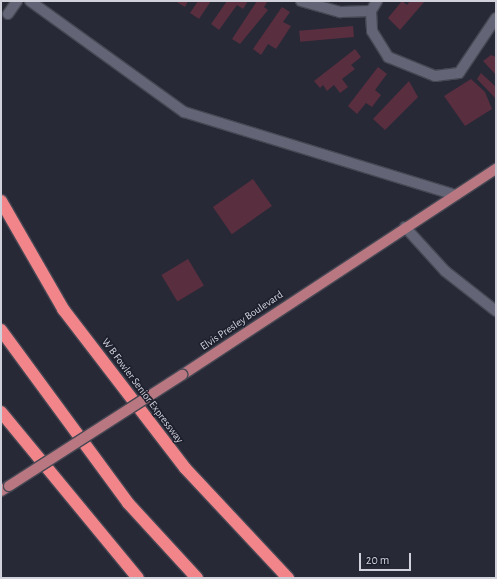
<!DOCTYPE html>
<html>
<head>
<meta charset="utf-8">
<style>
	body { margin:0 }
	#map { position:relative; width:497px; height:579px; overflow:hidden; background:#272937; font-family:"Alegreya Sans",sans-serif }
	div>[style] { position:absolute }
	.building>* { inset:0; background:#592e3e; transform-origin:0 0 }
	.roads { filter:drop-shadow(1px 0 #464753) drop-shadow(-1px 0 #464753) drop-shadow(0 1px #464753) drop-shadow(0 -1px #464753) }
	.minor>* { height:10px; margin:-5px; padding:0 5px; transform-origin:5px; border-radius:5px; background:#636576 }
	.major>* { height:10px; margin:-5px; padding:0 5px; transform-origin:5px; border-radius:5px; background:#b97881 }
	.highway>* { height:12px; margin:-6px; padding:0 6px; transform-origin:6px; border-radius:6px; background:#f28589 }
	.bridges { filter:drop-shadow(1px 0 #464753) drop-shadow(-1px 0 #464753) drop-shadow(0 1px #464753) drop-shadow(0 -1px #464753) }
	.major-bridge>* { height:10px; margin:-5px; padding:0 5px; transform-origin:5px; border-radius:5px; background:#b97881 }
	span { translate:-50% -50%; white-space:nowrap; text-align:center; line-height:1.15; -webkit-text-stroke:3px #1d1f2d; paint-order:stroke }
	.street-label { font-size:11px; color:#d0d1db }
	.frame { position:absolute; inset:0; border:2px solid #d0d1db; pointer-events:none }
	.scale { position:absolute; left:359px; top:553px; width:52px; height:18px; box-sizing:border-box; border:2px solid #d0d1db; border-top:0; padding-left:5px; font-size:12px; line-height:14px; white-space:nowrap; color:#d0d1db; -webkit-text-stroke:3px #1d1f2d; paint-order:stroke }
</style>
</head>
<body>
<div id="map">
	<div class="building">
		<i style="clip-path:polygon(175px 1px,188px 1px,185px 7px)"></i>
		<i style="clip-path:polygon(198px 1px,211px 1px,199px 19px,190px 13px)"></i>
		<i style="clip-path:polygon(227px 1px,248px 1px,243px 9px,237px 5px,219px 30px,211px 24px)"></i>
		<i style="clip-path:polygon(257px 1px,267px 2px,264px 7px,268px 10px,240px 44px,232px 39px)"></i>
		<i style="clip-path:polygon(402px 1px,407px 5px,410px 1px,425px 1px,400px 30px,388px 18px)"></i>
		<i style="clip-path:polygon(282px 7px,290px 12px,283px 22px,291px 26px,276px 49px,268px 44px,261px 55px,253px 49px)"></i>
		<i style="left:353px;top:26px;width:11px;height:54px;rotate:85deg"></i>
		<i style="clip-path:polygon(355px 49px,361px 57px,351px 65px,355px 69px,342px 79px,348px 87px,340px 93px,334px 85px,327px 91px,323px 85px,320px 88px,314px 81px)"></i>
		<i style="clip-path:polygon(491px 55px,496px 57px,496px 75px,483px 61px)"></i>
		<i style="clip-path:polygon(378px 67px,387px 74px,375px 90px,381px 95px,372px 107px,366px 103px,357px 114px,348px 106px)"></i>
		<i style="clip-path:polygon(481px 73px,496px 87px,496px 99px,477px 79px)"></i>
		<i style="clip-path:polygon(471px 79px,485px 92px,492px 109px,465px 126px,444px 96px)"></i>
		<i style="clip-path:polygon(409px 81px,418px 97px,385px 130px,373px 119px)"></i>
		<i style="left:253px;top:179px;width:33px;height:49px;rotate:55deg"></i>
		<i style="left:188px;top:259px;width:31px;height:31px;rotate:59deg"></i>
	</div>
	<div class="roads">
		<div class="minor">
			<i style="left:30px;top:1px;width:190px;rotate:35.8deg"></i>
			<i style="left:184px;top:112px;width:284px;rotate:17deg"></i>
			<i style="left:301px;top:1px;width:41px;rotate:15.8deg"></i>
			<i style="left:340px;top:12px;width:31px;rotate:-2deg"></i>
			<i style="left:371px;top:11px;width:20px;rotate:87deg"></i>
			<i style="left:372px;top:31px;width:31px;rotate:58deg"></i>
			<i style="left:388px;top:57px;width:51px;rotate:22deg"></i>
			<i style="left:435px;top:76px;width:24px;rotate:-7deg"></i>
			<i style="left:459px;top:73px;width:66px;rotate:-56.1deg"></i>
			<i style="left:371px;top:11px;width:12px;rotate:-59deg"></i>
			<i style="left:8px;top:14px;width:16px;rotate:-55deg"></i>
			<i style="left:405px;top:227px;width:59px;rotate:47.7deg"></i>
			<i style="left:445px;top:271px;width:65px;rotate:38.1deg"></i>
		</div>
		<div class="major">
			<i style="left:182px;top:375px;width:376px;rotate:-33.3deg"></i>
			<i style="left:1px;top:491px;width:9px;rotate:-32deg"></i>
		</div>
		<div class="highway">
			<i style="left:1px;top:201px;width:125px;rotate:60.1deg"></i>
			<i style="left:63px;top:309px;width:200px;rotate:52.5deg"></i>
			<i style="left:185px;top:468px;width:151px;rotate:46.9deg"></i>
			<i style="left:1px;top:330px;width:215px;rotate:53.7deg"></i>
			<i style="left:128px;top:503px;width:102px;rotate:47.4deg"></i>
			<i style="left:1px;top:412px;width:215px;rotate:50.5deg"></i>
		</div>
	</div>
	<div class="bridges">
		<div class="major-bridge">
			<i style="left:9px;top:486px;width:206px;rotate:-32.7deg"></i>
		</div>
	</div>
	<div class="street-label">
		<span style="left:242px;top:321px;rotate:-34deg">Elvis Presley Boulevard</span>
		<span style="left:142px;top:391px;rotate:53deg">W B Fowler Senior Expressway</span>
	</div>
	<div class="frame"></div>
	<div class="scale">20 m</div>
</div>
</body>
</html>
